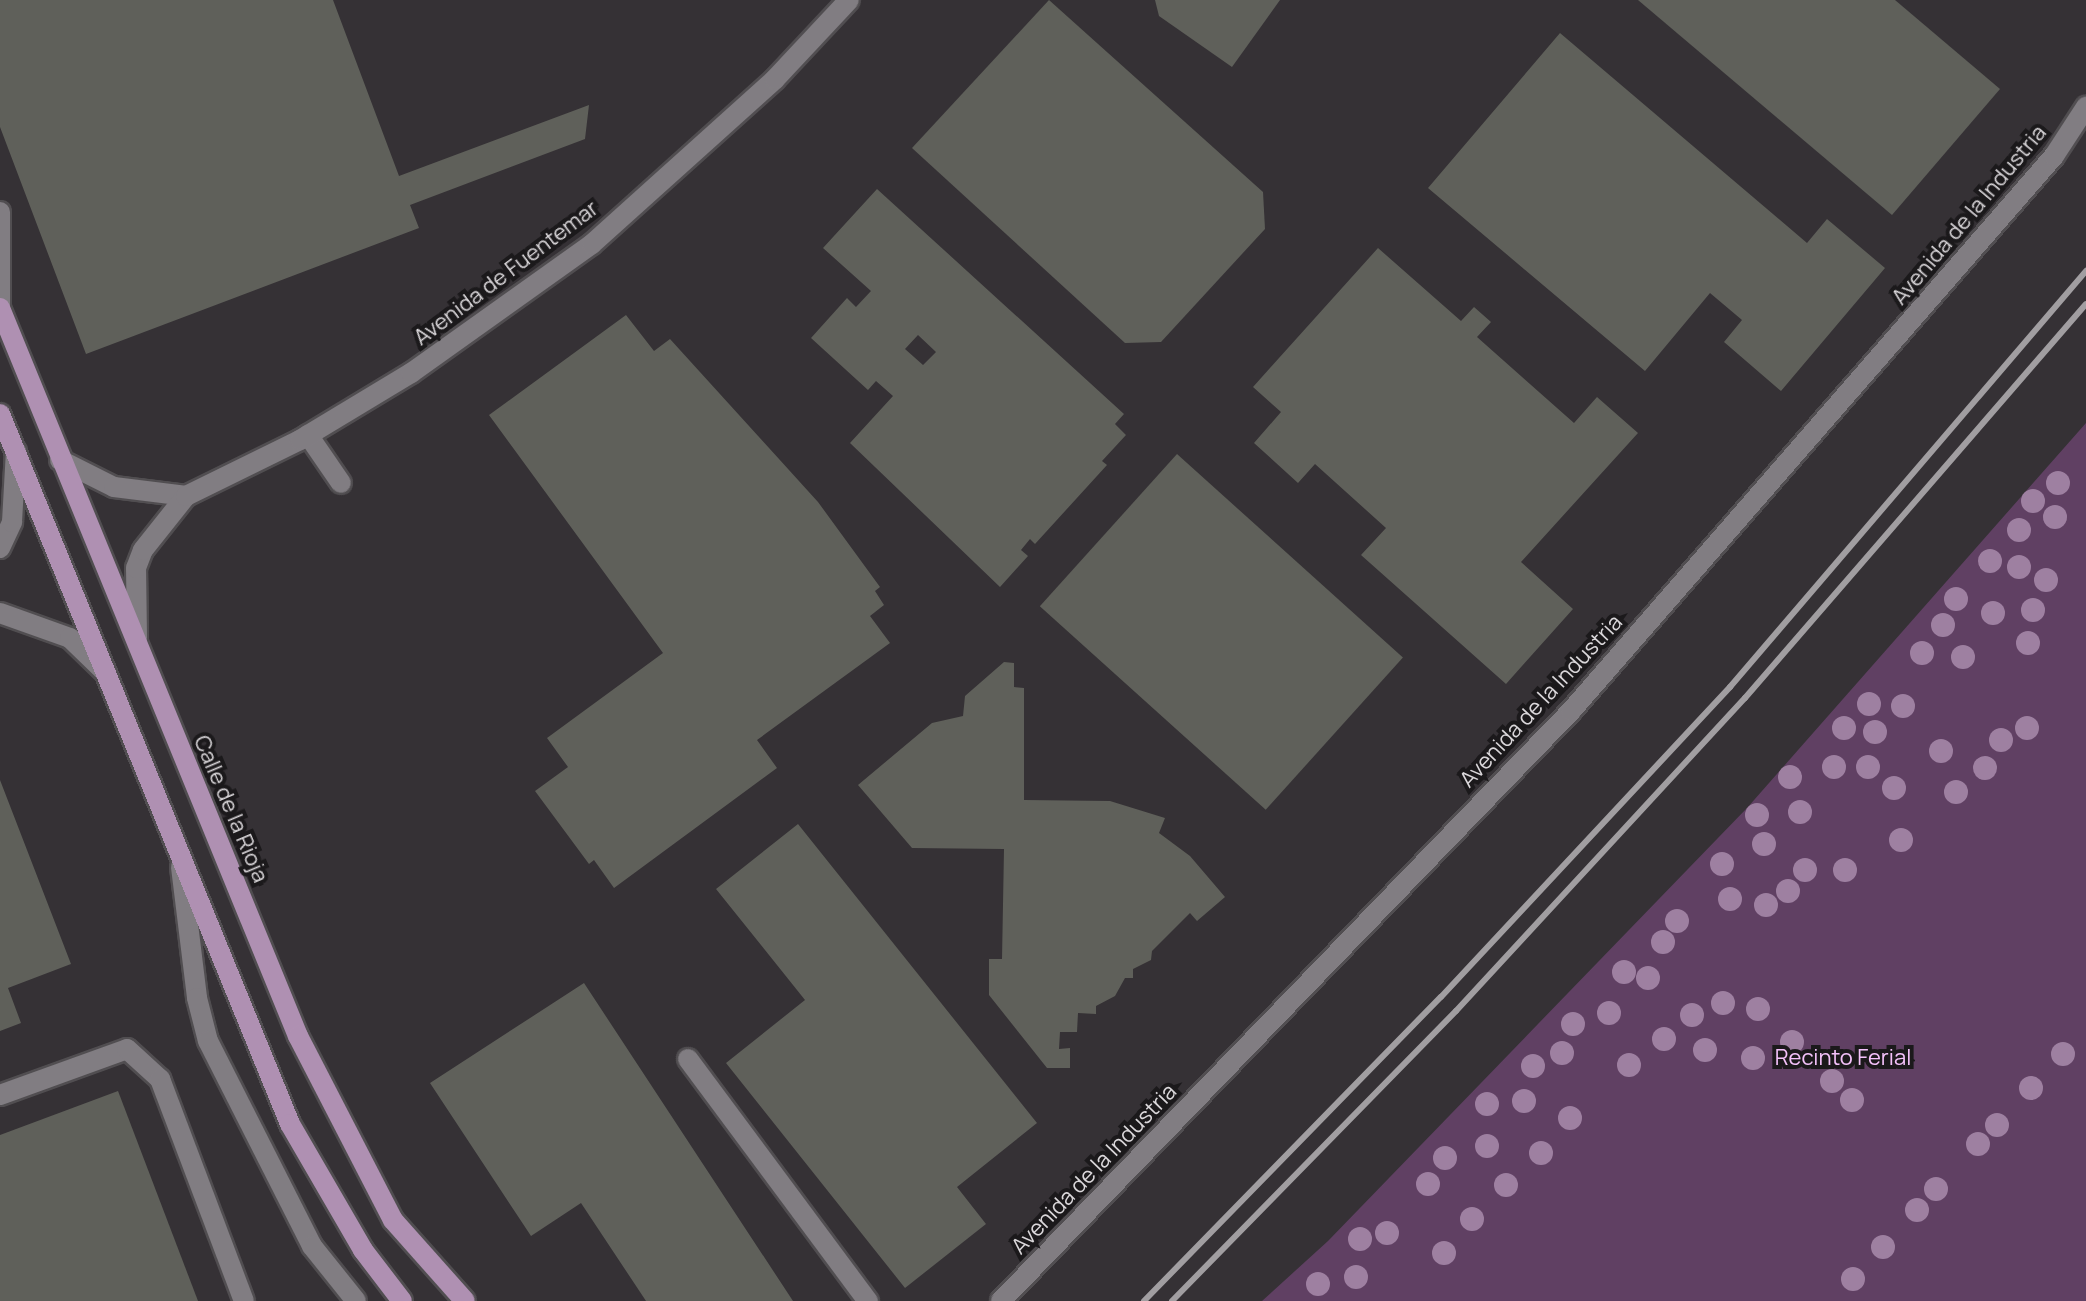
<!DOCTYPE html>
<html>
<head>
<meta charset="utf-8">
<style>
	body { margin:0 }
	#map { position:relative; width:2086px; height:1301px; overflow:hidden; background:#353135; font-family:Manrope,sans-serif }
	div>[style] { position:absolute }
	.green>* { inset:0; background:#604063 }
	.building>* { inset:0; background:#5f605a; transform-origin:0 0 }
	.roads { filter:drop-shadow(2px 0 #514e51) drop-shadow(-2px 0 #514e51) drop-shadow(0 2px #514e51) drop-shadow(0 -2px #514e51) }
	.minor>* { height:20px; margin:-10px; padding:0 10px; transform-origin:10px; border-radius:10px; background:#817d82 }
	.major>* { height:20px; margin:-10px; padding:0 10px; transform-origin:10px; border-radius:10px; background:#af90b2 }
	.rail>* { height:6px; margin:-3px; padding:0 3px; transform-origin:3px; border-radius:3px; background:#a19ea1 }
	.trees>* { width:24px; height:24px; margin:-12px; border-radius:50%; background:#9e80a1 }
	span { translate:-50% -50%; white-space:nowrap; text-align:center; line-height:1.15; -webkit-text-stroke:8px #1b191b; paint-order:stroke }
	.street-label { font-size:22px; color:#dad7da }
	.park-label { font-size:22px; color:#f4c1fa }
</style>
</head>
<body>
<div id="map">
	<div class="green">
		<i style="clip-path:polygon(2086px 423px,2086px 1301px,1262px 1301px,1328px 1241px,1747px 808px)"></i>
	</div>
	<div class="building">
		<i style="clip-path:polygon(0 0,333px 0,399px 176px,589px 105px,585px 139px,410px 205px,419px 228px,86px 354px,0 127px)"></i>
		<i style="clip-path:polygon(1049px 0,1263px 192px,1265px 229px,1161px 342px,1125px 343px,912px 148px)"></i>
		<i style="clip-path:polygon(1155px 0,1280px 0,1232px 67px,1159px 16px)"></i>
		<i style="clip-path:polygon(1638px 0,1895px 0,2000px 89px,1892px 215px)"></i>
		<i style="clip-path:polygon(1560px 33px,1807px 243px,1827px 219px,1885px 268px,1781px 391px,1724px 342px,1742px 320px,1710px 293px,1645px 371px,1428px 188px)"></i>
		<i style="clip-path:polygon(evenodd,877px 189px,1124px 414px,1115px 424px,1126px 435px,1102px 461px,1107px 465px,1035px 544px,1030px 539px,1021px 550px,1028px 556px,1000px 587px,850px 443px,893px 396px,876px 381px,868px 390px,811px 338px,847px 298px,856px 307px,871px 291px,823px 248px,877px 189px,918px 335px,936px 352px,923px 365px,905px 349px,918px 335px)"></i>
		<i style="clip-path:polygon(1378px 248px,1461px 321px,1474px 307px,1491px 322px,1477px 337px,1574px 423px,1597px 397px,1638px 433px,1521px 562px,1573px 609px,1506px 684px,1361px 555px,1386px 528px,1315px 464px,1298px 483px,1254px 443px,1281px 412px,1253px 387px)"></i>
		<i style="clip-path:polygon(626px 315px,654px 351px,670px 339px,818px 502px,880px 587px,875px 591px,884px 605px,870px 616px,890px 643px,757px 740px,777px 768px,614px 888px,594px 860px,589px 864px,535px 791px,568px 767px,547px 738px,663px 653px,489px 415px)"></i>
		<i style="left:1177px;top:454px;width:304px;height:205px;rotate:42deg"></i>
		<i style="clip-path:polygon(1004px 662px,1014px 663px,1014px 687px,1024px 688px,1024px 800px,1110px 801px,1165px 818px,1159px 833px,1190px 856px,1225px 897px,1197px 921px,1190px 913px,1152px 951px,1151px 960px,1133px 969px,1133px 978px,1125px 978px,1115px 996px,1096px 1006px,1096px 1014px,1078px 1013px,1077px 1032px,1060px 1032px,1059px 1049px,1070px 1048px,1070px 1068px,1047px 1068px,989px 995px,989px 959px,1002px 959px,1004px 849px,912px 848px,858px 785px,932px 723px,963px 716px,965px 696px)"></i>
		<i style="clip-path:polygon(0 780px,71px 964px,8px 988px,21px 1023px,0 1031px)"></i>
		<i style="clip-path:polygon(798px 824px,1037px 1123px,957px 1187px,986px 1224px,905px 1288px,726px 1063px,805px 1000px,716px 889px)"></i>
		<i style="clip-path:polygon(584px 983px,793px 1301px,646px 1301px,581px 1203px,531px 1236px,430px 1083px)"></i>
		<i style="clip-path:polygon(118px 1091px,198px 1301px,0 1301px,0 1135px)"></i>
	</div>
	<div class="roads">
		<div class="minor">
			<i style="left:0;top:212px;width:97px;rotate:90deg"></i>
			<i style="left:308px;top:435px;width:58px;rotate:55.5deg"></i>
			<i style="left:60px;top:460px;width:60px;rotate:26.6deg"></i>
			<i style="left:114px;top:487px;width:73px;rotate:7.1deg"></i>
			<i style="left:0;top:548px;width:29px;rotate:-65deg"></i>
			<i style="left:12px;top:522px;width:71px;rotate:-86.8deg"></i>
			<i style="left:0;top:613px;width:74px;rotate:19.7deg"></i>
			<i style="left:70px;top:638px;width:50px;rotate:44.2deg"></i>
			<i style="left:137px;top:638px;width:70px;rotate:-90.8deg"></i>
			<i style="left:136px;top:568px;width:19px;rotate:-69deg"></i>
			<i style="left:143px;top:550px;width:69px;rotate:-51.5deg"></i>
			<i style="left:186px;top:496px;width:127px;rotate:-26.2deg"></i>
			<i style="left:300px;top:440px;width:130px;rotate:-31.1deg"></i>
			<i style="left:411px;top:373px;width:222px;rotate:-35.5deg"></i>
			<i style="left:592px;top:244px;width:246px;rotate:-42deg"></i>
			<i style="left:775px;top:79px;width:108px;rotate:-46.9deg"></i>
			<i style="left:181px;top:867px;width:132px;rotate:83deg"></i>
			<i style="left:197px;top:998px;width:44px;rotate:75.7deg"></i>
			<i style="left:208px;top:1041px;width:230px;rotate:63.1deg"></i>
			<i style="left:312px;top:1246px;width:70px;rotate:51.3deg"></i>
			<i style="left:688px;top:1059px;width:302px;rotate:53.4deg"></i>
			<i style="left:0;top:1095px;width:135px;rotate:-19.9deg"></i>
			<i style="left:127px;top:1049px;width:45px;rotate:42.3deg"></i>
			<i style="left:160px;top:1079px;width:237px;rotate:69.3deg"></i>
			<i style="left:1001px;top:1301px;width:820px;rotate:-45.99deg"></i>
			<i style="left:1571px;top:711px;width:736px;rotate:-48.97deg"></i>
			<i style="left:2054px;top:156px;width:59px;rotate:-56.9deg"></i>
		</div>
		<div class="major">
			<i style="left:0;top:308px;width:787px;rotate:67.74deg"></i>
			<i style="left:298px;top:1036px;width:207px;rotate:62.7deg"></i>
			<i style="left:393px;top:1220px;width:108px;rotate:48.4deg"></i>
			<i style="left:0;top:414px;width:767px;rotate:67.78deg"></i>
			<i style="left:290px;top:1124px;width:146px;rotate:59.9deg"></i>
			<i style="left:363px;top:1250px;width:64px;rotate:52.6deg"></i>
		</div>
	</div>
	<div class="rail">
		<i style="left:1144px;top:1301px;width:425px;rotate:-45.7deg"></i>
		<i style="left:1441px;top:997px;width:424px;rotate:-47deg"></i>
		<i style="left:1730px;top:687px;width:548px;rotate:-49.44deg"></i>
		<i style="left:1172px;top:1301px;width:406px;rotate:-45.6deg"></i>
		<i style="left:1456px;top:1011px;width:426px;rotate:-47.3deg"></i>
		<i style="left:1745px;top:698px;width:521px;rotate:-49.12deg"></i>
	</div>
	<div class="trees">
		<i style="left:2058px;top:483px"></i>
		<i style="left:2033px;top:501px"></i>
		<i style="left:2055px;top:517px"></i>
		<i style="left:2019px;top:530px"></i>
		<i style="left:1990px;top:561px"></i>
		<i style="left:2019px;top:567px"></i>
		<i style="left:2046px;top:580px"></i>
		<i style="left:1956px;top:599px"></i>
		<i style="left:2033px;top:610px"></i>
		<i style="left:1993px;top:613px"></i>
		<i style="left:1943px;top:625px"></i>
		<i style="left:2028px;top:643px"></i>
		<i style="left:1922px;top:653px"></i>
		<i style="left:1963px;top:657px"></i>
		<i style="left:1869px;top:704px"></i>
		<i style="left:1903px;top:706px"></i>
		<i style="left:1844px;top:728px"></i>
		<i style="left:2027px;top:728px"></i>
		<i style="left:1875px;top:732px"></i>
		<i style="left:2001px;top:740px"></i>
		<i style="left:1941px;top:751px"></i>
		<i style="left:1834px;top:767px"></i>
		<i style="left:1868px;top:767px"></i>
		<i style="left:1985px;top:768px"></i>
		<i style="left:1790px;top:777px"></i>
		<i style="left:1894px;top:788px"></i>
		<i style="left:1956px;top:792px"></i>
		<i style="left:1800px;top:812px"></i>
		<i style="left:1757px;top:815px"></i>
		<i style="left:1901px;top:840px"></i>
		<i style="left:1764px;top:844px"></i>
		<i style="left:1722px;top:864px"></i>
		<i style="left:1805px;top:870px"></i>
		<i style="left:1845px;top:870px"></i>
		<i style="left:1788px;top:891px"></i>
		<i style="left:1730px;top:899px"></i>
		<i style="left:1766px;top:905px"></i>
		<i style="left:1677px;top:921px"></i>
		<i style="left:1663px;top:942px"></i>
		<i style="left:1624px;top:972px"></i>
		<i style="left:1648px;top:978px"></i>
		<i style="left:1723px;top:1003px"></i>
		<i style="left:1758px;top:1009px"></i>
		<i style="left:1609px;top:1013px"></i>
		<i style="left:1692px;top:1015px"></i>
		<i style="left:1573px;top:1024px"></i>
		<i style="left:1664px;top:1039px"></i>
		<i style="left:1792px;top:1042px"></i>
		<i style="left:1705px;top:1050px"></i>
		<i style="left:1562px;top:1053px"></i>
		<i style="left:2063px;top:1054px"></i>
		<i style="left:1753px;top:1058px"></i>
		<i style="left:1629px;top:1065px"></i>
		<i style="left:1533px;top:1066px"></i>
		<i style="left:1832px;top:1081px"></i>
		<i style="left:2031px;top:1088px"></i>
		<i style="left:1852px;top:1100px"></i>
		<i style="left:1524px;top:1101px"></i>
		<i style="left:1487px;top:1104px"></i>
		<i style="left:1570px;top:1118px"></i>
		<i style="left:1997px;top:1125px"></i>
		<i style="left:1978px;top:1144px"></i>
		<i style="left:1487px;top:1146px"></i>
		<i style="left:1541px;top:1153px"></i>
		<i style="left:1445px;top:1158px"></i>
		<i style="left:1428px;top:1184px"></i>
		<i style="left:1506px;top:1185px"></i>
		<i style="left:1936px;top:1189px"></i>
		<i style="left:1917px;top:1210px"></i>
		<i style="left:1472px;top:1219px"></i>
		<i style="left:1387px;top:1233px"></i>
		<i style="left:1360px;top:1239px"></i>
		<i style="left:1883px;top:1247px"></i>
		<i style="left:1444px;top:1253px"></i>
		<i style="left:1356px;top:1277px"></i>
		<i style="left:1853px;top:1279px"></i>
		<i style="left:1318px;top:1284px"></i>
	</div>
	<div class="street-label">
		<span style="left:1969px;top:215px;rotate:-50deg">Avenida de la Industria</span>
		<span style="left:506px;top:273px;rotate:-37deg">Avenida de Fuentemar</span>
		<span style="left:1541px;top:701px;rotate:-47deg">Avenida de la Industria</span>
		<span style="left:231px;top:809px;rotate:67deg">Calle de la Rioja</span>
		<span style="left:1094px;top:1169px;rotate:-46deg">Avenida de la Industria</span>
	</div>
	<div class="park-label">
		<span style="left:1843px;top:1058px">Recinto Ferial</span>
	</div>
</div>
</body>
</html>
